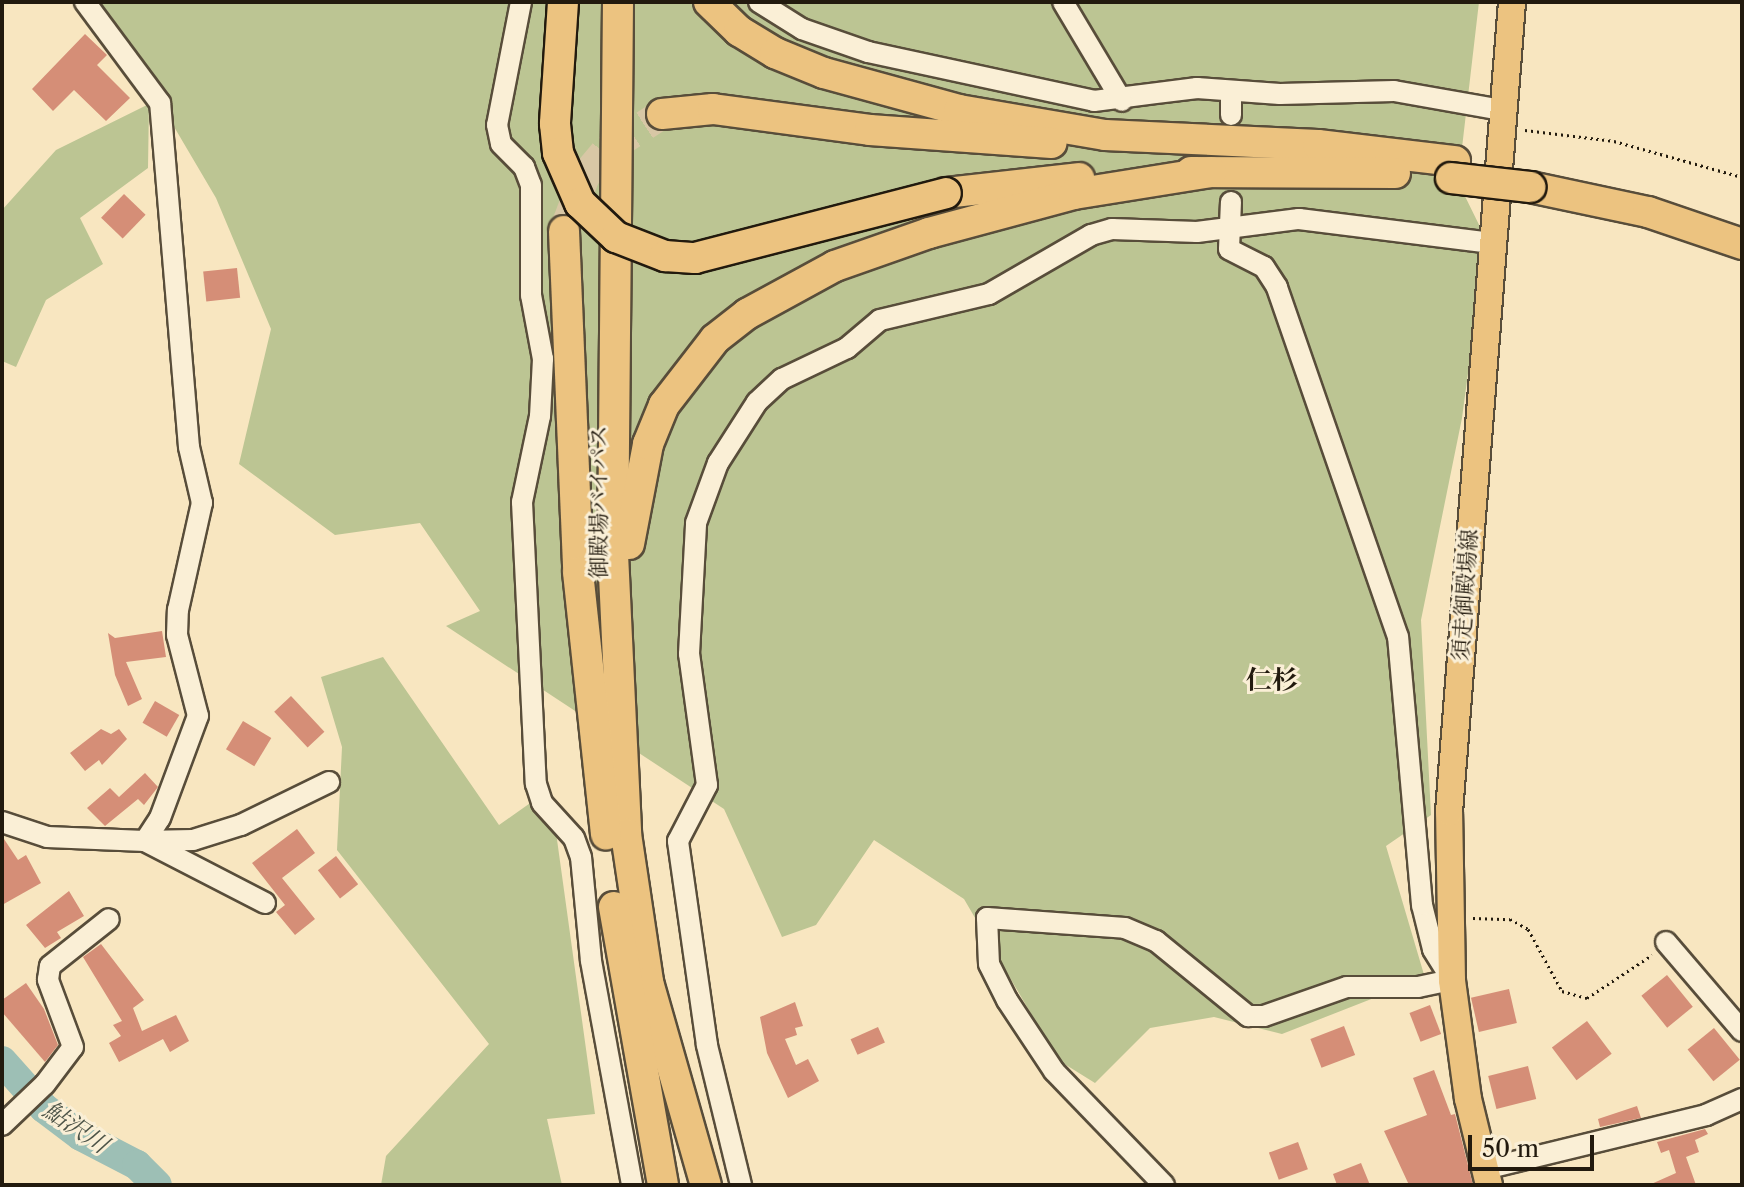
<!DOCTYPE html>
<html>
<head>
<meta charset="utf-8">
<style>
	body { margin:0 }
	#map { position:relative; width:1744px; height:1187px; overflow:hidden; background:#f8e6c0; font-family:"Libre Caslon Text","Noto Serif JP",serif }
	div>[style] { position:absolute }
	.green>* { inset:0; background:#bcc593 }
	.river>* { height:30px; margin:-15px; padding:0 15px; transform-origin:15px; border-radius:15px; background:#9dbfb5 }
	.building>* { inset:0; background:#d58e77; transform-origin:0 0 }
	.highway-tunnel>* { height:30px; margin-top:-15px; transform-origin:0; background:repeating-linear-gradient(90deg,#d8c7a5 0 30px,transparent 0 45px) }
	.path>* { height:3px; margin-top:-1.5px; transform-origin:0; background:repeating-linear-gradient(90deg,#221a0e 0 2px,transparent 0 6px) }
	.roads { filter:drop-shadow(2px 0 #584d3a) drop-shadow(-2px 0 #584d3a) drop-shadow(0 2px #584d3a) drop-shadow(0 -2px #584d3a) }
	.minor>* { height:20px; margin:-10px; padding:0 10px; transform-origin:10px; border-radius:10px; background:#faefd6 }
	.major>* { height:26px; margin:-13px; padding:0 13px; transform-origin:13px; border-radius:13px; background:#ecc380 }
	.highway>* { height:30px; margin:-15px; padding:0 15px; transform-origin:15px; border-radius:15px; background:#ecc380 }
	.bridges { filter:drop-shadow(2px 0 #221a0e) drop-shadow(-2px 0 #221a0e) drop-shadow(0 2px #221a0e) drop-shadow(0 -2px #221a0e) }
	.highway-bridge>* { height:30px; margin:-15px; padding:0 15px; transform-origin:15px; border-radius:15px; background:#ecc380 }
	span { translate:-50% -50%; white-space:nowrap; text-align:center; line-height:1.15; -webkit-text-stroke:6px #faefd6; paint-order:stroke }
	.street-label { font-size:22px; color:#221a0e }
	.water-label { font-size:24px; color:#4d5448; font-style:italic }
	.quarter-label { font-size:26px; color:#221a0e; font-weight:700 }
	.frame { position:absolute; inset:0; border:4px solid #221a0e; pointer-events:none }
	.scale { position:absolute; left:1468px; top:1135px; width:126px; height:36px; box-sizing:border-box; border:4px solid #221a0e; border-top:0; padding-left:10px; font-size:24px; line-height:28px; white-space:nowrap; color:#221a0e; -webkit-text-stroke:6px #faefd6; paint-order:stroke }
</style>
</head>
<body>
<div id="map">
	<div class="green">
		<i style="clip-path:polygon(84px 2px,1479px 2px,1458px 182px,1486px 239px,1462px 418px,1421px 620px,1431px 815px,1386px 846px,1425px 978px,1282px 1034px,1214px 1017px,1150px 1028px,1095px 1083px,1058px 1060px,964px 899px,874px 840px,816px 925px,782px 937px,724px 809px,446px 626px,480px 611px,420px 523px,335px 535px,239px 464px,271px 329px,216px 198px,160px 103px)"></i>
		<i style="clip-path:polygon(149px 104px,148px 168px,80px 218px,103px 264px,46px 300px,16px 367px,2px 361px,2px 210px,56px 150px)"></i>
		<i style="clip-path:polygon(383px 657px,499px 825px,550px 789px,595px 1114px,547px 1119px,562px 1185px,381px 1185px,386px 1156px,489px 1044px,337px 850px,342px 747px,321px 677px)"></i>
	</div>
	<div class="river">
		<i style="left:2px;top:1061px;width:63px;rotate:48.2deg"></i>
		<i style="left:44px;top:1108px;width:46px;rotate:37.1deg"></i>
		<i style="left:81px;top:1136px;width:63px;rotate:27.4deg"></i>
		<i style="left:137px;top:1165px;width:28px;rotate:45deg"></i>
	</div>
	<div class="building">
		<i style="clip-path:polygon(85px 34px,107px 55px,97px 65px,130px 98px,106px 121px,74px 90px,53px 111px,32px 89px)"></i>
		<i style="left:124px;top:194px;width:30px;height:33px;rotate:44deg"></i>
		<i style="left:237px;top:268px;width:30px;height:34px;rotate:84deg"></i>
		<i style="clip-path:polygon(162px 631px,166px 657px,126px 662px,142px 699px,128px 706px,115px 675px,108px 633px,115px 638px)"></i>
		<i style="left:291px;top:696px;width:49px;height:23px;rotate:47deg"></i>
		<i style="left:155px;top:701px;width:28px;height:25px;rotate:30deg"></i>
		<i style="left:243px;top:721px;width:33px;height:33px;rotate:31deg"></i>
		<i style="clip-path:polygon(101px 729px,111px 734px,119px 729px,127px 739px,102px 765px,99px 760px,85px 771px,70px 753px)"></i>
		<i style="clip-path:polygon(145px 773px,158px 787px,144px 805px,138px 799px,105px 826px,87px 808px,110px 788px,119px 797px)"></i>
		<i style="clip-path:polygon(297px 829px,315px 853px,282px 878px,315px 919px,295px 935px,276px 912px,285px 905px,252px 863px)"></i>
		<i style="clip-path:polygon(2px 836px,18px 860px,26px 855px,41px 883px,2px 905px)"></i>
		<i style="left:336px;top:856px;width:36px;height:23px;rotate:52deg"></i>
		<i style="clip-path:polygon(69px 891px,84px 916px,57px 932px,61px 938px,45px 948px,26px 925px)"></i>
		<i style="clip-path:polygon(101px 944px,144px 1000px,133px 1008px,142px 1031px,176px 1015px,189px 1041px,170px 1052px,163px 1039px,119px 1062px,109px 1043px,121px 1036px,113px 1025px,122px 1021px,83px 957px)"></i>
		<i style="left:1667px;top:975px;width:41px;height:33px;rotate:51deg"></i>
		<i style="clip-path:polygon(26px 983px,44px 1009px,58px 1045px,45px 1062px,2px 1012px,2px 1000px)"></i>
		<i style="left:1509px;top:989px;width:35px;height:39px;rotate:77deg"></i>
		<i style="clip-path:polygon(795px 1002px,803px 1026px,795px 1028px,797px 1035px,785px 1039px,796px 1065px,808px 1059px,819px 1081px,788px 1098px,767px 1053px,760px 1017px)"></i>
		<i style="left:1430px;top:1005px;width:31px;height:22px;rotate:69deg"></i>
		<i style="left:1587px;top:1021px;width:41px;height:44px;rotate:53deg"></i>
		<i style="left:1344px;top:1026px;width:31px;height:36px;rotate:69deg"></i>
		<i style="left:878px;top:1027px;width:17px;height:30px;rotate:66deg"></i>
		<i style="left:1714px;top:1028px;width:41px;height:34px;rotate:51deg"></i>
		<i style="left:1528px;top:1066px;width:34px;height:41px;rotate:76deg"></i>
		<i style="clip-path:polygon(1434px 1070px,1451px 1115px,1455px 1114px,1473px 1185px,1409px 1185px,1384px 1131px,1427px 1115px,1413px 1078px)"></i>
		<i style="clip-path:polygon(1637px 1106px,1641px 1118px,1600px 1127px,1598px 1119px)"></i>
		<i style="clip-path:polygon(1705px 1129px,1708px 1134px,1695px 1140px,1699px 1152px,1686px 1157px,1696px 1185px,1649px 1185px,1676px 1173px,1669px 1150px,1661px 1153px,1657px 1142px)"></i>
		<i style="left:1298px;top:1142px;width:29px;height:31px;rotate:70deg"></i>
		<i style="clip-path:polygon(1361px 1163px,1370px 1185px,1337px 1185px,1333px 1174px)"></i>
	</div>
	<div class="highway-tunnel">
		<i style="left:564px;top:231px;width:59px;rotate:-69.1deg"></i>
		<i style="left:585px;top:176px;width:34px;rotate:-50deg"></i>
		<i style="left:607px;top:150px;width:66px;rotate:-33.2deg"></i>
	</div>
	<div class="path">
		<i style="left:1741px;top:2px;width:1px"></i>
		<i style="left:1525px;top:130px;width:90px;rotate:7deg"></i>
		<i style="left:1614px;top:141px;width:133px;rotate:15.7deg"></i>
		<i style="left:1473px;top:918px;width:37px;rotate:2deg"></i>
		<i style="left:1510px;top:919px;width:21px;rotate:29deg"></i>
		<i style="left:1528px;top:929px;width:71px;rotate:61.3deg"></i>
		<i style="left:1562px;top:991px;width:26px;rotate:16deg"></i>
		<i style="left:1587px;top:998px;width:78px;rotate:-33.5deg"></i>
	</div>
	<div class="roads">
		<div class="minor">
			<i style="left:521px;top:2px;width:125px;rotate:101deg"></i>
			<i style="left:497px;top:125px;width:19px;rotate:78deg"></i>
			<i style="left:501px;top:144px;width:33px;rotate:45deg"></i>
			<i style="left:524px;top:167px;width:19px;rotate:69deg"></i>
			<i style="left:531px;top:185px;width:110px;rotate:90deg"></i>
			<i style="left:531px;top:295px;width:65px;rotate:79.4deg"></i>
			<i style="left:543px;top:359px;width:57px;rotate:93deg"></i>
			<i style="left:540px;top:416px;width:88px;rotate:101.8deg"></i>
			<i style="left:522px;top:502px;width:282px;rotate:87.2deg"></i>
			<i style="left:536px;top:784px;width:20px;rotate:72deg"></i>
			<i style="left:542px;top:803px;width:47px;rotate:47.6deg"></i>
			<i style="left:574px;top:838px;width:20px;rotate:70deg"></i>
			<i style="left:581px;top:857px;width:104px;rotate:84.5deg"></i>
			<i style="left:591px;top:961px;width:228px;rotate:79.6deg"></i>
			<i style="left:759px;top:2px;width:51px;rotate:32.1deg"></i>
			<i style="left:802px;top:29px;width:70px;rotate:19.2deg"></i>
			<i style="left:868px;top:52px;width:231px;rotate:12.2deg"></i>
			<i style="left:1094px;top:101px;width:104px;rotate:-7.2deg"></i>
			<i style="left:1197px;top:88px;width:83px;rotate:4.1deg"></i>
			<i style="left:1280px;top:94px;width:114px;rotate:-1.5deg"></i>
			<i style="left:1394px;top:91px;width:110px;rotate:10deg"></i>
			<i style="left:1063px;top:2px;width:115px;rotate:59.2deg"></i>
			<i style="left:1231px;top:115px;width:24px;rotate:-90deg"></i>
			<i style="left:2px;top:822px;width:47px;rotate:18.4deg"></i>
			<i style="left:47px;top:837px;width:98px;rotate:2.3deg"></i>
			<i style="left:145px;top:841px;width:27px;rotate:-57deg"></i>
			<i style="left:160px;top:818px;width:109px;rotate:-69.6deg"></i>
			<i style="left:198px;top:716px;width:84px;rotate:-104.5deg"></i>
			<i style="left:177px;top:635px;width:25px;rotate:-88deg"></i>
			<i style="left:178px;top:610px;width:110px;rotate:-77.4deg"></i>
			<i style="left:202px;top:503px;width:57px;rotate:-103.1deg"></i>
			<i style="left:189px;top:447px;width:345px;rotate:-94.8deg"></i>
			<i style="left:160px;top:103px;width:126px;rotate:-126.6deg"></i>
			<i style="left:145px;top:841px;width:48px;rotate:-1.2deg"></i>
			<i style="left:193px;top:840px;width:50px;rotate:-17.4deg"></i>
			<i style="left:241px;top:825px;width:98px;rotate:-26deg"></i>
			<i style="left:145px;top:841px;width:135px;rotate:27.3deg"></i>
			<i style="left:1666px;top:942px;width:117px;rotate:49.5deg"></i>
			<i style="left:2px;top:1125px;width:59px;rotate:-43.6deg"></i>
			<i style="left:45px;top:1084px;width:46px;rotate:-52.9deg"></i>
			<i style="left:73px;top:1047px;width:72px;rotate:-110.5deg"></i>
			<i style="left:48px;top:980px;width:14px;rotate:-82deg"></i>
			<i style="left:50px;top:966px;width:75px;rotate:-38.5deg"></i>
			<i style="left:1485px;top:1169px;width:228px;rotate:-13.7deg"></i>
			<i style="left:1706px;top:1115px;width:39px;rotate:-24deg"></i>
			<i style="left:741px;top:1185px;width:144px;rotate:-103.7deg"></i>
			<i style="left:707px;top:1045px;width:206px;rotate:-98.1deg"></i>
			<i style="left:678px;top:841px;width:63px;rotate:-62.6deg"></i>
			<i style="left:707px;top:785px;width:132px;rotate:-97.8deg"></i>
			<i style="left:689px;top:654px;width:131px;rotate:-86.9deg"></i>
			<i style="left:696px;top:523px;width:64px;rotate:-69.9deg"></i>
			<i style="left:718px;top:463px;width:72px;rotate:-57.4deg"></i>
			<i style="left:757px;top:402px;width:34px;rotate:-43deg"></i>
			<i style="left:782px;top:379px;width:72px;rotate:-25.5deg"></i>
			<i style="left:847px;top:348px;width:43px;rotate:-40.3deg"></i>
			<i style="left:880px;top:320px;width:112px;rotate:-13.4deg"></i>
			<i style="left:989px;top:294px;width:118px;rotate:-30deg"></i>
			<i style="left:1091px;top:235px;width:22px;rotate:-16deg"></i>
			<i style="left:1112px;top:229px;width:85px;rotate:2deg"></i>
			<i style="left:1197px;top:232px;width:103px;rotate:-7.3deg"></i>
			<i style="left:1299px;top:219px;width:194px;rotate:7.1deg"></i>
			<i style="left:1164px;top:1185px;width:158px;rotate:-134deg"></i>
			<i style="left:1054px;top:1071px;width:85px;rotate:-123.5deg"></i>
			<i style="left:1007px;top:1000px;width:40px;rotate:-116.6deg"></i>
			<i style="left:989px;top:964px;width:46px;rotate:-92.5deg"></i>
			<i style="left:987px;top:918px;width:138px;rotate:4.1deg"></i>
			<i style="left:1125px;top:928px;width:34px;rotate:23deg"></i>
			<i style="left:1156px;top:941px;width:119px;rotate:39.2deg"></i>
			<i style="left:1248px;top:1016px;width:16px"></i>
			<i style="left:1264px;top:1016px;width:88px;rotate:-19.3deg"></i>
			<i style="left:1347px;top:987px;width:71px"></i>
			<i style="left:1418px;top:987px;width:35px;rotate:-12deg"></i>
			<i style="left:1452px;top:980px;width:36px;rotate:-122deg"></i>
			<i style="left:1433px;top:949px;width:45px;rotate:-104deg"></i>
			<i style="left:1422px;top:905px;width:269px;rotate:-95.1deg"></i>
			<i style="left:1398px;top:637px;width:370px;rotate:-109.1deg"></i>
			<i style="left:1277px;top:287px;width:24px;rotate:-123deg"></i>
			<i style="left:1264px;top:267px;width:39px;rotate:-153deg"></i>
			<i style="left:1229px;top:249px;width:47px;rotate:-87.6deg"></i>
		</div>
		<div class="major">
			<i style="left:1489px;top:1185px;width:89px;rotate:-103.7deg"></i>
			<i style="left:1468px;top:1099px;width:120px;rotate:-97.7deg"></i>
			<i style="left:1452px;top:980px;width:168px;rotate:-91deg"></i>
			<i style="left:1449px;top:812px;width:812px;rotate:-85.55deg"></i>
		</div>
		<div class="highway">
			<i style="left:618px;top:2px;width:552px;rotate:90.52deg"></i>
			<i style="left:613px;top:554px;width:280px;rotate:87.3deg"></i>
			<i style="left:626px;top:834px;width:150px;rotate:81.5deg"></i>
			<i style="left:648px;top:982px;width:211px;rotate:74.1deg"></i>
			<i style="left:709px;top:2px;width:42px;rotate:44deg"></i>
			<i style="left:739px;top:31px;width:42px;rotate:31.4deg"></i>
			<i style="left:775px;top:53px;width:53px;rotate:22.2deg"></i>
			<i style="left:824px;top:73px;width:140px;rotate:15.3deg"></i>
			<i style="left:959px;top:110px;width:148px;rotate:9.7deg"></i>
			<i style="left:1105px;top:135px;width:213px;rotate:2.7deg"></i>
			<i style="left:1318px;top:145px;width:138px;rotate:6.7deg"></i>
			<i style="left:662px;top:114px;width:51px;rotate:-5.6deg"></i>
			<i style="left:713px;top:109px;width:158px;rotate:7.6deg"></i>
			<i style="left:870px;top:130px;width:182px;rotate:4.1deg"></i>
			<i style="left:1191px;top:172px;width:204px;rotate:0.3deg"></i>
			<i style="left:1530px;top:187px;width:121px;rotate:12deg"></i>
			<i style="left:1648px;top:212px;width:99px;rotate:18.8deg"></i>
			<i style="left:946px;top:193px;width:134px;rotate:-6.4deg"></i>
			<i style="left:564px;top:231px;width:341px;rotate:87.6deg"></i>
			<i style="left:578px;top:572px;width:264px;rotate:83.9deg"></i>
			<i style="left:629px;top:544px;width:102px;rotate:-79.2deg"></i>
			<i style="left:648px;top:444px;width:42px;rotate:-67.7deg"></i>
			<i style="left:664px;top:405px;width:83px;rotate:-52.3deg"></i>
			<i style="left:715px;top:339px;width:41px;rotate:-38deg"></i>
			<i style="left:747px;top:314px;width:100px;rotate:-28.6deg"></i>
			<i style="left:835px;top:266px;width:100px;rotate:-19.3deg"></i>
			<i style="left:929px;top:233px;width:150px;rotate:-15.1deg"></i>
			<i style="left:1074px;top:194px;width:139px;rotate:-9.1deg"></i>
			<i style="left:614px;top:907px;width:282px;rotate:80deg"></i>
		</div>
	</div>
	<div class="bridges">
		<div class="highway-bridge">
			<i style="left:563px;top:2px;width:122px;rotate:93.8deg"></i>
			<i style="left:555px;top:124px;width:29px;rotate:84deg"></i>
			<i style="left:558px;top:153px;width:55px;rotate:66.3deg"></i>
			<i style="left:580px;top:203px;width:50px;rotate:43.4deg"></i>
			<i style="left:616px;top:237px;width:53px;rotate:21.2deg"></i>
			<i style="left:665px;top:256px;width:30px;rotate:4deg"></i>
			<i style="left:695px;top:258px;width:259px;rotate:-14.5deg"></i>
			<i style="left:1451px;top:178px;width:80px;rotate:6.5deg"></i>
		</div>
	</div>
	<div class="street-label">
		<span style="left:599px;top:502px;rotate:-90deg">御殿場バイパス</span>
		<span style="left:1465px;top:595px;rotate:-86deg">須走御殿場線</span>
	</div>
	<div class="water-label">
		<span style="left:76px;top:1127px;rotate:34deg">鮎沢川</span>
	</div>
	<div class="quarter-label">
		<span style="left:1272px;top:681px">仁杉</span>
	</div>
	<div class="frame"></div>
	<div class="scale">50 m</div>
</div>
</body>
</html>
